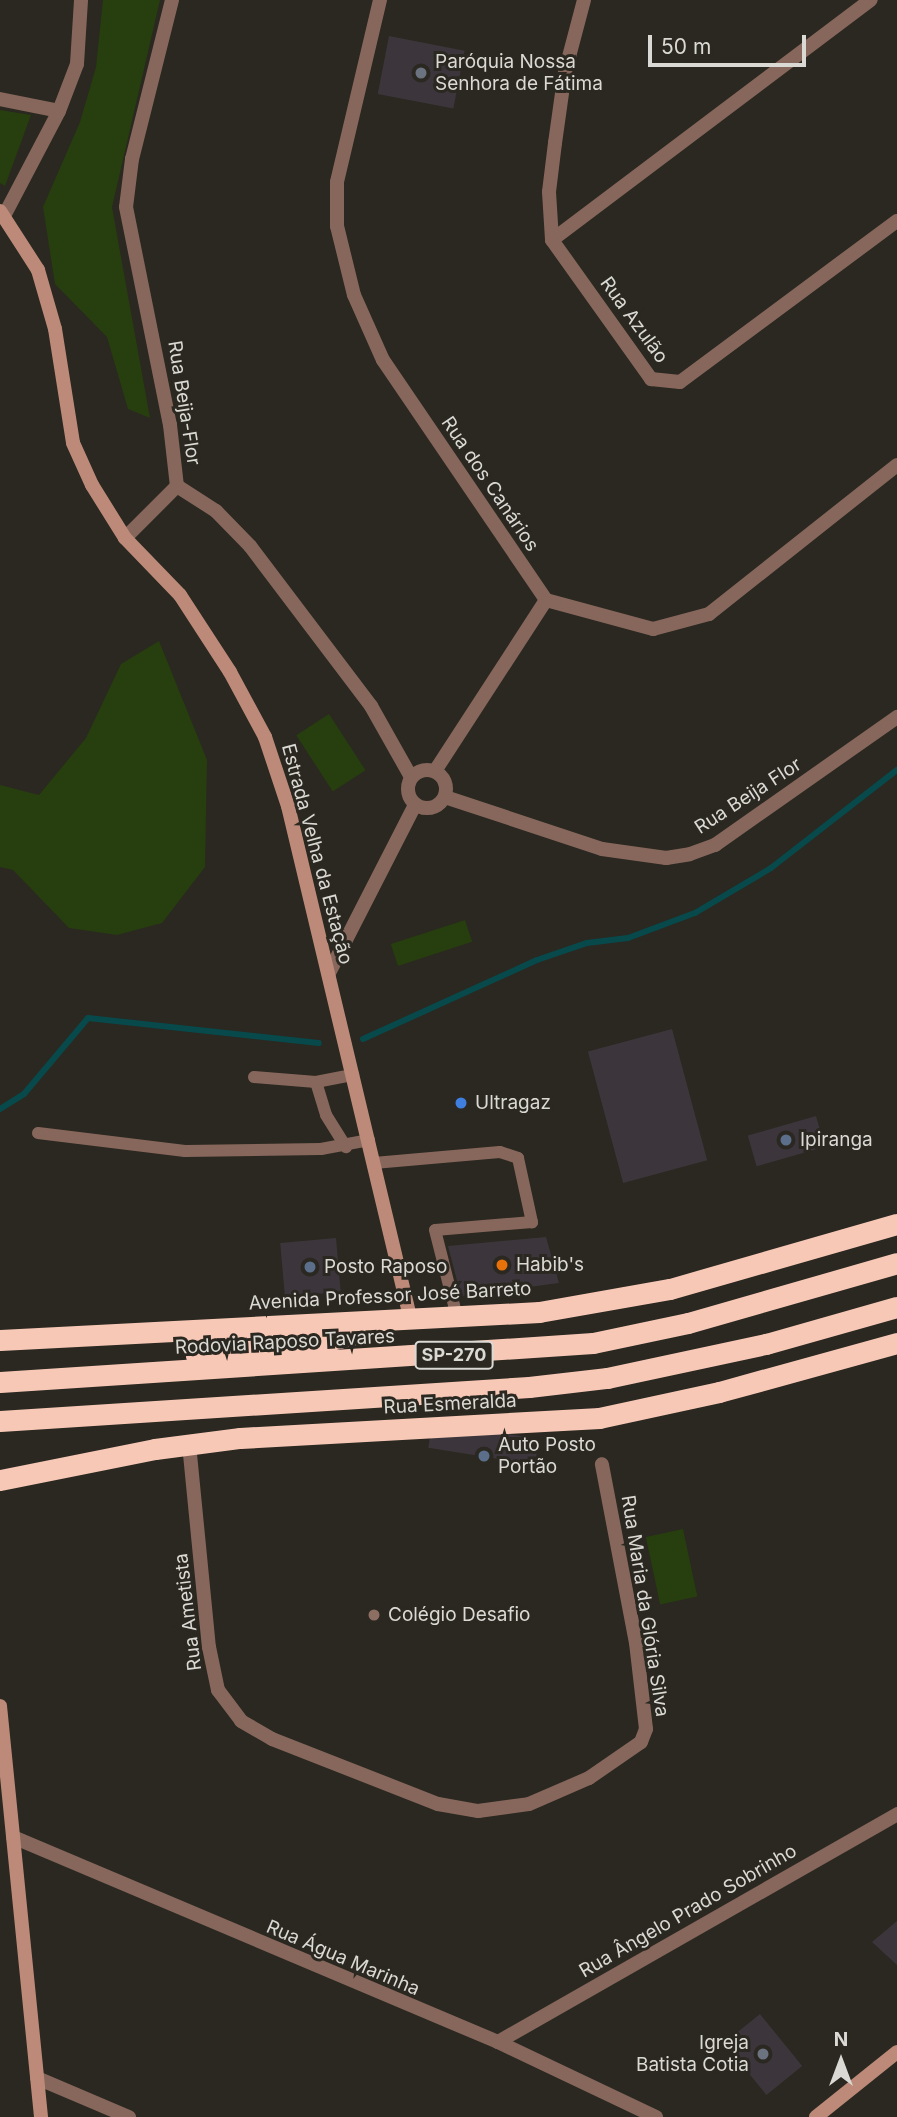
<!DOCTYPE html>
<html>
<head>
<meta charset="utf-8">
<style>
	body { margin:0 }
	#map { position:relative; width:897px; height:2117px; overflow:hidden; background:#2a2820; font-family:Inter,sans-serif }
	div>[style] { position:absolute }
	.green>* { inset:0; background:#273e0f; transform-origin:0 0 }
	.stream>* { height:6px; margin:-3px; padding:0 3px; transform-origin:3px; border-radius:3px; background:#08494b }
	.building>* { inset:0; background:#3c363c; transform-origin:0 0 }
	.lane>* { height:12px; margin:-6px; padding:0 6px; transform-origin:6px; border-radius:6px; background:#87675c }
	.street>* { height:14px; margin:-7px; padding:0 7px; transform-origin:7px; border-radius:7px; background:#87675c }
	.street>.ring { margin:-7px; padding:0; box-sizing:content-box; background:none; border:14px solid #87675c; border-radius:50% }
	.secondary>* { height:14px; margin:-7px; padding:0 7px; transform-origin:7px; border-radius:7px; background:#bd8a79 }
	.highway>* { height:21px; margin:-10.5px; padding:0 10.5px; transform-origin:10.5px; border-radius:10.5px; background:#f8c8b7 }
	.dots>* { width:19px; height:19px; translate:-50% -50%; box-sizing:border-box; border:4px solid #2a2820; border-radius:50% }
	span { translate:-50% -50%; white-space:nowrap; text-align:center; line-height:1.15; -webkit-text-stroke:6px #2a2820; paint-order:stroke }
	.shield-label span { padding:2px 5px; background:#2a2820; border:2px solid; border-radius:5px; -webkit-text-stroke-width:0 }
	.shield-label { font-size:18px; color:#dbd9d4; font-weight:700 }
	.poi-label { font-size:19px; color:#dbd9d4 }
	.left { translate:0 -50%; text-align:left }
	.right { translate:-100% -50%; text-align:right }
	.street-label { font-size:19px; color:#dbd9d4 }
	.north { position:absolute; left:806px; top:2026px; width:70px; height:70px; -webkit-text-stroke:5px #2a2820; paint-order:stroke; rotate:0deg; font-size:19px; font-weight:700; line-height:28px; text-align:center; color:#dbd9d4 }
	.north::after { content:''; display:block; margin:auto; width:24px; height:32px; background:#dbd9d4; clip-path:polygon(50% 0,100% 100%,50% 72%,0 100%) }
	.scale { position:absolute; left:648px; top:35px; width:158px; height:32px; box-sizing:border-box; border:4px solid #dbd9d4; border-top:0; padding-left:9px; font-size:21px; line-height:24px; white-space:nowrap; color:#dbd9d4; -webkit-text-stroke:5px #2a2820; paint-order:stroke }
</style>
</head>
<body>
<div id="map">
	<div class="green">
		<i style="clip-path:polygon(103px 0,160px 0,112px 207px,150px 418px,128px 409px,107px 337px,55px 284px,43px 207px,80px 122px,96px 67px)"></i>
		<i style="clip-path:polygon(0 110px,31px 115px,5px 186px,0 183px)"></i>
		<i style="clip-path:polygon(159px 641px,207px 760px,205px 867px,162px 923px,117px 935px,69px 928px,13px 870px,0 867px,0 785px,39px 795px,86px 738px,121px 664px)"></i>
		<i style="left:329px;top:714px;width:67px;height:39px;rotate:57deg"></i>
		<i style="left:465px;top:920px;width:23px;height:78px;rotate:72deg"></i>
		<i style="left:683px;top:1529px;width:69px;height:38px;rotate:78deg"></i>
	</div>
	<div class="stream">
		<i style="left:363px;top:1039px;width:191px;rotate:-24.4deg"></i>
		<i style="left:537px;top:960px;width:53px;rotate:-18.8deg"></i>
		<i style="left:587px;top:943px;width:41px;rotate:-7deg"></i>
		<i style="left:628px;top:938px;width:72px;rotate:-20.5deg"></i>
		<i style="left:695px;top:913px;width:88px;rotate:-30.6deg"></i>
		<i style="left:771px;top:868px;width:160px;rotate:-37.9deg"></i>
		<i style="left:0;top:1109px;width:28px;rotate:-32deg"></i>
		<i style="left:24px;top:1094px;width:99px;rotate:-49.9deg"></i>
		<i style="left:88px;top:1018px;width:232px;rotate:6.2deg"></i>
	</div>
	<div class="building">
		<i style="left:389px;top:36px;width:77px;height:59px;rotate:11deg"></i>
		<i style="left:672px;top:1029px;width:136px;height:87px;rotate:75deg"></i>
		<i style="left:816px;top:1116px;width:32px;height:71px;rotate:74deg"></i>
		<i style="clip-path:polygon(546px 1237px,559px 1283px,461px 1296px,448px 1246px)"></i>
		<i style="left:336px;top:1238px;width:54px;height:56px;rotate:85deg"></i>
		<i style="left:539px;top:1439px;width:26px;height:108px;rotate:99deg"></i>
		<i style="clip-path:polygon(897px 1921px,897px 1965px,872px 1942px)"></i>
		<i style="left:760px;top:2014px;width:67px;height:46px;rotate:51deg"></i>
	</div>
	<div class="lane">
		<i style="left:254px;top:1077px;width:62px;rotate:4.6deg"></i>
		<i style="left:316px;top:1082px;width:34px;rotate:73deg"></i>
		<i style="left:326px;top:1115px;width:38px;rotate:58deg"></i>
		<i style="left:316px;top:1082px;width:38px;rotate:-11deg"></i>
		<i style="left:38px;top:1133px;width:148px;rotate:7deg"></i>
		<i style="left:185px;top:1151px;width:136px;rotate:-0.8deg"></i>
		<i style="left:321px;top:1149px;width:49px;rotate:-10.6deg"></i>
		<i style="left:374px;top:1163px;width:126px;rotate:-5deg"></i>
		<i style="left:500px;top:1152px;width:19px;rotate:18deg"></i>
		<i style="left:518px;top:1158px;width:66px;rotate:77.7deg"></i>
		<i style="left:532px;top:1222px;width:97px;rotate:175.3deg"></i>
		<i style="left:435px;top:1230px;width:90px;rotate:75.8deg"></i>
	</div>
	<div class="street">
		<i style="left:172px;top:0;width:164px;rotate:104.1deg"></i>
		<i style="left:132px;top:159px;width:48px;rotate:97.1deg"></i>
		<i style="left:126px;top:207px;width:222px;rotate:78.6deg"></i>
		<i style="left:170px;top:425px;width:61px;rotate:83.5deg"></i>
		<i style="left:177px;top:486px;width:46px;rotate:32.7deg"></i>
		<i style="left:216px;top:511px;width:49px;rotate:45.8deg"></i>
		<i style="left:250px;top:546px;width:201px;rotate:52.9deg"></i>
		<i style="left:371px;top:706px;width:81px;rotate:60.6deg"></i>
		<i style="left:380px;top:0;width:187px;rotate:103.3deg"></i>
		<i style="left:337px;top:182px;width:44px;rotate:90deg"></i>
		<i style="left:337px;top:226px;width:71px;rotate:76.2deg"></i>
		<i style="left:354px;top:295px;width:71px;rotate:66deg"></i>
		<i style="left:383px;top:360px;width:290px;rotate:55.8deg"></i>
		<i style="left:546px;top:600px;width:111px;rotate:15.2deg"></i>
		<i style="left:653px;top:629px;width:58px;rotate:-15deg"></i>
		<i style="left:709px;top:614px;width:240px;rotate:-38.4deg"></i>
		<i style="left:584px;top:0;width:74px;rotate:104.8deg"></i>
		<i style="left:565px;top:72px;width:72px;rotate:98deg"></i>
		<i style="left:555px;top:143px;width:49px;rotate:97deg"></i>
		<i style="left:549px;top:192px;width:48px;rotate:86.4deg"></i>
		<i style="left:552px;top:240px;width:171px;rotate:54.5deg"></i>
		<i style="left:651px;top:379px;width:29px;rotate:6deg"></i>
		<i style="left:680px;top:382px;width:270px;rotate:-36.6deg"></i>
		<i style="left:0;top:99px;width:60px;rotate:11.5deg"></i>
		<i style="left:5px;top:214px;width:116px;rotate:-62.3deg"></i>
		<i style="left:59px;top:111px;width:50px;rotate:-69deg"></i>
		<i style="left:77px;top:64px;width:64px;rotate:-86.4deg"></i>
		<i style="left:552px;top:240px;width:399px;rotate:-37deg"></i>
		<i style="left:125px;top:538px;width:74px;rotate:-45deg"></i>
		<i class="ring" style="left:408px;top:770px;width:24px;height:24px"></i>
		<i style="left:435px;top:771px;width:204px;rotate:-57deg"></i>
		<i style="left:445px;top:797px;width:165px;rotate:18.3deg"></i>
		<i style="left:602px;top:849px;width:65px;rotate:8deg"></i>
		<i style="left:666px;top:858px;width:24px;rotate:-9deg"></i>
		<i style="left:690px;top:854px;width:27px;rotate:-20deg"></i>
		<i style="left:715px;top:845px;width:223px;rotate:-35.1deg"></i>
		<i style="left:329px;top:973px;width:189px;rotate:-62.9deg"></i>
		<i style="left:189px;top:1444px;width:204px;rotate:84.4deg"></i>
		<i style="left:209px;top:1647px;width:44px;rotate:78.2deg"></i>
		<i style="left:218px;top:1690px;width:39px;rotate:53deg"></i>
		<i style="left:241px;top:1721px;width:36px;rotate:30deg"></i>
		<i style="left:272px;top:1739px;width:178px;rotate:21.4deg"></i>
		<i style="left:438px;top:1804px;width:41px;rotate:9.9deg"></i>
		<i style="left:478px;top:1811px;width:51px;rotate:-7.8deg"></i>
		<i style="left:529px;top:1804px;width:65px;rotate:-23.4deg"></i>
		<i style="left:589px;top:1778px;width:63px;rotate:-34.7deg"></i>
		<i style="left:641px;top:1742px;width:14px;rotate:-69deg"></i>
		<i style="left:646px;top:1729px;width:87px;rotate:-96.6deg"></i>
		<i style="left:636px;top:1643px;width:182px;rotate:-100.8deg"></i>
		<i style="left:13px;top:1837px;width:527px;rotate:22.91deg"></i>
		<i style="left:498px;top:2042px;width:175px;rotate:25.4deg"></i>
		<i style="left:498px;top:2042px;width:460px;rotate:-29.7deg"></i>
		<i style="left:37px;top:2078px;width:100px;rotate:23deg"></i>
	</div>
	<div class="secondary">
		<i style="left:0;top:211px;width:70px;rotate:57.2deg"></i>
		<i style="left:38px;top:270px;width:61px;rotate:73.9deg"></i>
		<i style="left:55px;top:329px;width:115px;rotate:81deg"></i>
		<i style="left:73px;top:443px;width:46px;rotate:65.7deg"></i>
		<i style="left:92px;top:485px;width:62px;rotate:58.1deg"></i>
		<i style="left:125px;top:538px;width:79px;rotate:46deg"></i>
		<i style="left:180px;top:595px;width:92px;rotate:57deg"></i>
		<i style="left:230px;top:672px;width:74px;rotate:61.7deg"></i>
		<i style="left:265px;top:737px;width:73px;rotate:71.6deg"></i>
		<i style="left:288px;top:806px;width:529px;rotate:76.57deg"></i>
		<i style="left:0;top:1706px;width:413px;rotate:84.3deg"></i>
		<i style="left:816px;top:2117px;width:104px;rotate:-38.7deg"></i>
	</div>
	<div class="highway">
		<i style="left:0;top:1340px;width:540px;rotate:-2.97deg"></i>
		<i style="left:539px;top:1312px;width:133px;rotate:-10deg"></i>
		<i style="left:670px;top:1289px;width:236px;rotate:-16deg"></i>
		<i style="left:196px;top:1356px;width:115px;rotate:-5.5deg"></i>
		<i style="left:310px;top:1345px;width:63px;rotate:-13.8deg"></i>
		<i style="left:0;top:1382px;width:594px;rotate:-3.76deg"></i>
		<i style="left:593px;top:1343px;width:97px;rotate:-11.9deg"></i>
		<i style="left:688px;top:1323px;width:217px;rotate:-16deg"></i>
		<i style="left:0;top:1421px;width:530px;rotate:-3.68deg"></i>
		<i style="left:529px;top:1387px;width:79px;rotate:-6.6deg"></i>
		<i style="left:607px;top:1378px;width:163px;rotate:-12.1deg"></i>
		<i style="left:766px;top:1344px;width:136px;rotate:-15.8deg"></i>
		<i style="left:0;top:1480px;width:158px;rotate:-11.3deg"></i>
		<i style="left:155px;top:1449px;width:86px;rotate:-7.4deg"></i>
		<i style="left:240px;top:1438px;width:360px;rotate:-3.2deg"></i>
		<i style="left:599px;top:1418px;width:123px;rotate:-12.2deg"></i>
		<i style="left:719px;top:1392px;width:185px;rotate:-15.4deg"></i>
	</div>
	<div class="dots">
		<i style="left:421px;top:73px;background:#6b7280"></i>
		<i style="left:461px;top:1103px;background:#3f7fe0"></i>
		<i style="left:786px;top:1140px;background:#5c6f8a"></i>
		<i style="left:502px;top:1265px;background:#e8710a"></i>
		<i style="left:310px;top:1267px;background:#5c6f8a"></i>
		<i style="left:484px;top:1456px;background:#5c6f8a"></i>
		<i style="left:374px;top:1615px;background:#8d6e63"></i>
		<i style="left:763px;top:2054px;background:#6b7280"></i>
	</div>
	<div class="shield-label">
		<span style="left:454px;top:1355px">SP-270</span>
	</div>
	<div class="poi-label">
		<span class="left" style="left:435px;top:73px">Paróquia Nossa<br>Senhora de Fátima</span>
		<span class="left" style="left:475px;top:1103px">Ultragaz</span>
		<span class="left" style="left:800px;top:1140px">Ipiranga</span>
		<span class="left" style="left:516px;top:1265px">Habib's</span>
		<span class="left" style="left:324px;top:1267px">Posto Raposo</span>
		<span class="left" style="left:498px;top:1456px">Auto Posto<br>Portão</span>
		<span class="left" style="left:388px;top:1615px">Colégio Desafio</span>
		<span class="right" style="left:749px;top:2054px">Igreja<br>Batista Cotia</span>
	</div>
	<div class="street-label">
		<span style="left:634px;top:320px;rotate:54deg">Rua Azulão</span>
		<span style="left:184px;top:403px;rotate:81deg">Rua Beija-Flor</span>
		<span style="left:490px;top:484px;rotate:56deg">Rua dos Canários</span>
		<span style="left:748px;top:796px;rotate:-33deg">Rua Beija Flor</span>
		<span style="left:317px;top:854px;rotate:75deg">Estrada Velha da Estação</span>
		<span style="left:390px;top:1296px;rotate:-3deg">Avenida Professor José Barreto</span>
		<span style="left:285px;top:1342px;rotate:-3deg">Rodovia Raposo Tavares</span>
		<span style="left:450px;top:1404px;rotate:-3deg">Rua Esmeralda</span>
		<span style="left:645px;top:1606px;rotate:81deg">Rua Maria da Glória Silva</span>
		<span style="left:188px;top:1612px;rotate:-97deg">Rua Ametista</span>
		<span style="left:688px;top:1911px;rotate:-30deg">Rua Ângelo Prado Sobrinho</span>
		<span style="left:343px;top:1958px;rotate:23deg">Rua Água Marinha</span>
	</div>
	<div class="north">N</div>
	<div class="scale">50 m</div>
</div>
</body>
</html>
